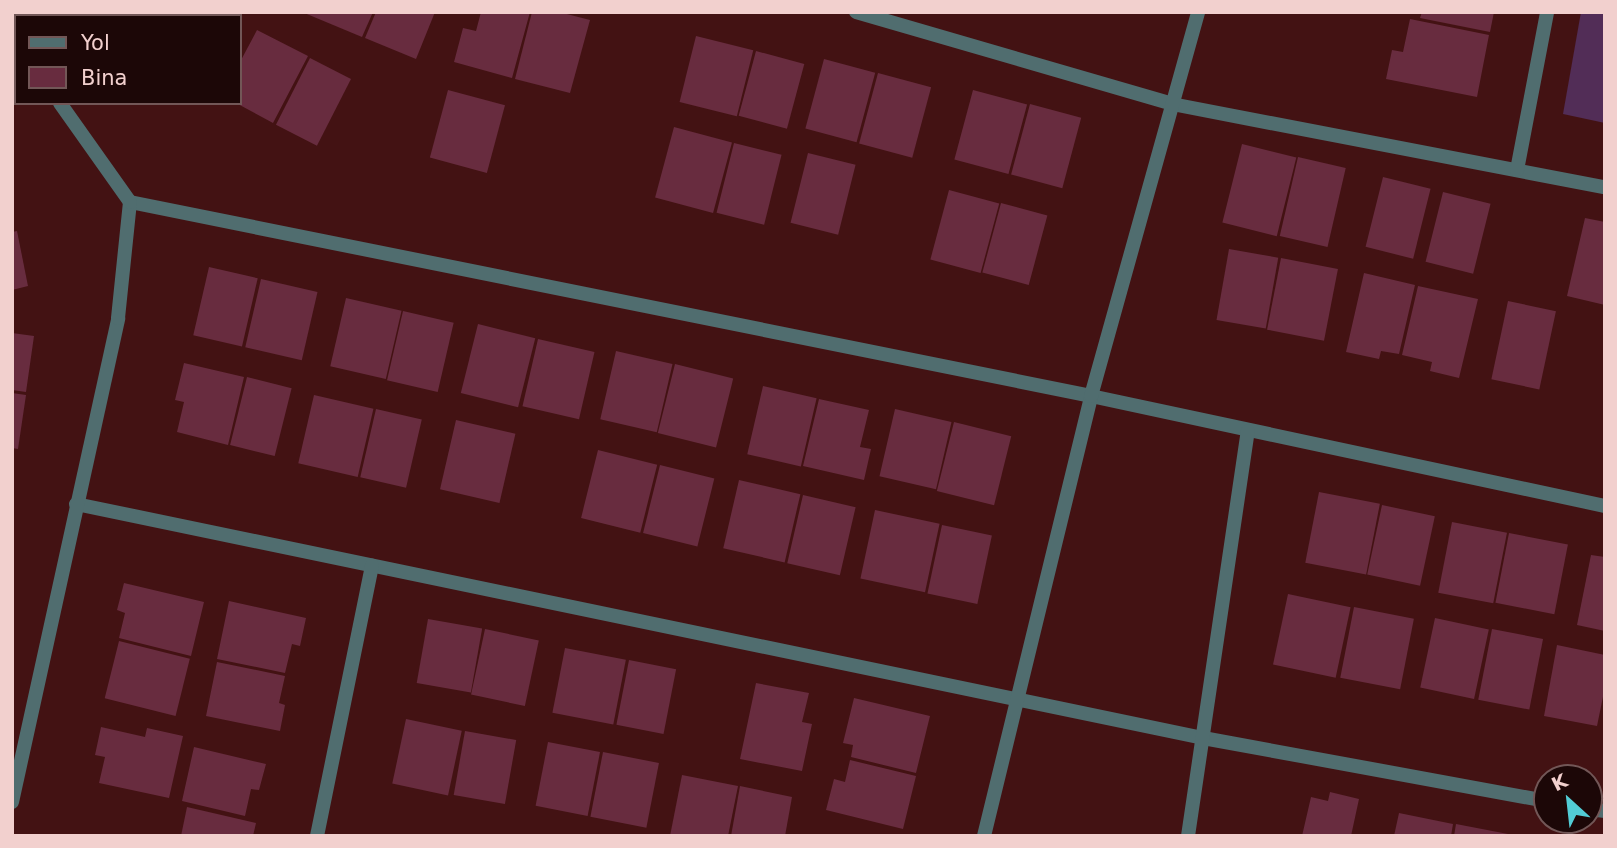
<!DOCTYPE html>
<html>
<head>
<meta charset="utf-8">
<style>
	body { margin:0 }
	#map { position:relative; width:1617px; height:848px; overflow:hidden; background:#431213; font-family:"DejaVu Sans",sans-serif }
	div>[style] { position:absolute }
	.green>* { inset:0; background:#522d57 }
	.building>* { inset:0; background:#682c3f; transform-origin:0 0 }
	.minor>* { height:14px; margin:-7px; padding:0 7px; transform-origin:7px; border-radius:7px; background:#506d6f }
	span { translate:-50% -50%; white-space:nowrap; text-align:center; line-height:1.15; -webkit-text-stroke:6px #1c0707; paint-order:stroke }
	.frame { position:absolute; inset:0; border:14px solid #f2d0ce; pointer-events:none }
	.legend { position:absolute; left:14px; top:14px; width:228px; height:91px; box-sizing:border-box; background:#1c0707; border:2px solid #725757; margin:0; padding:9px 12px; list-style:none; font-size:21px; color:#f2d0ce }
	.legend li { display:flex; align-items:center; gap:14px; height:35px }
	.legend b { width:35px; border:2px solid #725757 }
	.north { position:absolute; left:1533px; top:764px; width:70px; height:70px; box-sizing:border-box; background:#1c0707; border:2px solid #725757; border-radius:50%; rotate:333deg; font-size:19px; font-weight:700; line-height:28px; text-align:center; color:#f2d0ce }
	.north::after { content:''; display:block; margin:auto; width:24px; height:32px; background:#52ccd5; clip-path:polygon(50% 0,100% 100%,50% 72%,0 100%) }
</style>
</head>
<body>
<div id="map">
	<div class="green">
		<i style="clip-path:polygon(1581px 12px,1605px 12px,1605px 123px,1563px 114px)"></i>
	</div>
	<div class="building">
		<i style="clip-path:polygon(302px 12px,373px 12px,362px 37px)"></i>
		<i style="clip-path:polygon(376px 12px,435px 12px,416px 59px,365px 38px)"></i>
		<i style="clip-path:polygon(481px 12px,530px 12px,512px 78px,454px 62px,463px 28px,476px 31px)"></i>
		<i style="clip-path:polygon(532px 12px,559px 12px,590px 20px,570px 93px,515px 79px)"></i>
		<i style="clip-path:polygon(1422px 12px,1494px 12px,1490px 32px,1420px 18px)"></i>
		<i style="clip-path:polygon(1410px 19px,1489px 35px,1477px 97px,1386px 79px,1392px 50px,1403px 52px)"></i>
		<i style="clip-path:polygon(257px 30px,308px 56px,273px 123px,236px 103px,240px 103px,240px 62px)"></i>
		<i style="left:696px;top:36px;width:59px;height:68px;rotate:14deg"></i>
		<i style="left:756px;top:51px;width:50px;height:67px;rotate:15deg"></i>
		<i style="left:310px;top:58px;width:46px;height:75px;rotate:27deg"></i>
		<i style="left:824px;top:59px;width:53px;height:72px;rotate:15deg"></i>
		<i style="left:878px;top:73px;width:55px;height:73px;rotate:15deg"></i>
		<i style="left:448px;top:90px;width:59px;height:70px;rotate:15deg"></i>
		<i style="left:973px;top:90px;width:56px;height:72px;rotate:15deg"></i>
		<i style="left:1030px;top:104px;width:53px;height:73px;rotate:15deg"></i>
		<i style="left:674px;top:127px;width:60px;height:73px;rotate:15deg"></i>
		<i style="left:734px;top:143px;width:49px;height:72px;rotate:14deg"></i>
		<i style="left:1242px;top:144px;width:56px;height:81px;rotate:14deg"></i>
		<i style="left:808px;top:153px;width:49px;height:72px;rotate:14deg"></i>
		<i style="left:1298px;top:157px;width:49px;height:81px;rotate:13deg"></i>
		<i style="left:1383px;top:177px;width:49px;height:72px;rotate:14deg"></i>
		<i style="left:949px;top:190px;width:52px;height:72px;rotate:15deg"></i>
		<i style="left:1443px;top:192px;width:49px;height:72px;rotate:14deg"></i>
		<i style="left:1001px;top:203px;width:48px;height:72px;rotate:15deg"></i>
		<i style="clip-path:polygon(1585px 218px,1605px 222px,1605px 305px,1567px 296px)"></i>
		<i style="clip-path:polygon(17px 231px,28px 286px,12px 290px,12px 232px)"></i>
		<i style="left:1229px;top:249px;width:50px;height:72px;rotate:10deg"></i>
		<i style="left:1281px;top:258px;width:58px;height:73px;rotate:11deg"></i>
		<i style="left:209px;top:267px;width:50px;height:70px;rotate:13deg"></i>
		<i style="clip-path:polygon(1364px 273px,1415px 285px,1399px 354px,1381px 351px,1379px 359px,1346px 352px)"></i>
		<i style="left:261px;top:279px;width:58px;height:70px;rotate:13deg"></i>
		<i style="clip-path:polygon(1418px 286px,1478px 299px,1459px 378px,1430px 371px,1432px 362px,1402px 355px)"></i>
		<i style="left:346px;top:298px;width:57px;height:70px;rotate:13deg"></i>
		<i style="left:1508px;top:301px;width:49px;height:80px;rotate:12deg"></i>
		<i style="left:403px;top:311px;width:52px;height:71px;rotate:13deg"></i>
		<i style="left:478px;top:324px;width:59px;height:71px;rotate:14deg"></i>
		<i style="clip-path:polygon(12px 333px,34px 336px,26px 392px,12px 390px)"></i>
		<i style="left:538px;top:339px;width:58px;height:69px;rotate:13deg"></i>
		<i style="left:616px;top:351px;width:58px;height:70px;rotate:13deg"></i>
		<i style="clip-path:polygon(184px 363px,244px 377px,228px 445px,177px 432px,184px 402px,175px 400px)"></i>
		<i style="left:675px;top:364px;width:60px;height:71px;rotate:14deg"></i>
		<i style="left:247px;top:377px;width:46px;height:70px;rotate:14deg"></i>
		<i style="left:763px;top:386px;width:55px;height:70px;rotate:13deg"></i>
		<i style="clip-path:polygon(12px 393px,26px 395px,18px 449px,12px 448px)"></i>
		<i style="left:314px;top:395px;width:61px;height:70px;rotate:13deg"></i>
		<i style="clip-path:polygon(819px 399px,869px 410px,860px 447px,871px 449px,864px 480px,803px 466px)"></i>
		<i style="left:376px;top:409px;width:47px;height:70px;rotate:13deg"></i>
		<i style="left:895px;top:409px;width:58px;height:69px;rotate:13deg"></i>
		<i style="left:456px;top:420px;width:61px;height:71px;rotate:13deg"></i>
		<i style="left:954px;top:422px;width:59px;height:71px;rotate:14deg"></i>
		<i style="left:598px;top:450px;width:61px;height:70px;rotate:14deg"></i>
		<i style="left:660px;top:465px;width:56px;height:70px;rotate:14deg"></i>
		<i style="left:739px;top:480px;width:63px;height:70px;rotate:13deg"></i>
		<i style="left:1319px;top:492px;width:62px;height:72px;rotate:11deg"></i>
		<i style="left:803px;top:495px;width:54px;height:70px;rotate:13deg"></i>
		<i style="left:1382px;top:505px;width:54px;height:71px;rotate:12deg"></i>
		<i style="left:875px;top:510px;width:66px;height:70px;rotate:12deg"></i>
		<i style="left:1452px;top:522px;width:56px;height:72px;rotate:11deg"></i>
		<i style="left:942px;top:525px;width:51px;height:70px;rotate:12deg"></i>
		<i style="left:1509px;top:533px;width:60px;height:71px;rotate:11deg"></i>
		<i style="clip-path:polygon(1591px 555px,1605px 557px,1605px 631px,1577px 625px)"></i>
		<i style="clip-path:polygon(124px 583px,204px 602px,191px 656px,119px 638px,125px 613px,117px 610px)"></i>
		<i style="left:1288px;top:594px;width:64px;height:72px;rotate:12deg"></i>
		<i style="clip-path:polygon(229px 601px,306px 618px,300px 646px,292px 644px,285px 673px,217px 659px)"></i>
		<i style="left:1354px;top:607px;width:61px;height:72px;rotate:11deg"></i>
		<i style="left:1435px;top:618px;width:55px;height:71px;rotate:12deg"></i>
		<i style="left:428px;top:619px;width:55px;height:65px;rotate:10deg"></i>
		<i style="left:485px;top:629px;width:55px;height:67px;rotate:12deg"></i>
		<i style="left:1492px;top:629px;width:52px;height:72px;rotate:11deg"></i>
		<i style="left:119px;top:641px;width:73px;height:59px;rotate:14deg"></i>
		<i style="clip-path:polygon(1557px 645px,1605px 655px,1605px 687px,1597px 726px,1544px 716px)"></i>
		<i style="left:565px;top:648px;width:62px;height:66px;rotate:11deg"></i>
		<i style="left:629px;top:660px;width:48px;height:66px;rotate:11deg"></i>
		<i style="clip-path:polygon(217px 662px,285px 676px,279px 703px,285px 705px,280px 731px,206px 716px)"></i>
		<i style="clip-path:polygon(756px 683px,809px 693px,802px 722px,812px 724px,802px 771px,740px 759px)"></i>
		<i style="clip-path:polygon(854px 698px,930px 716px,916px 773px,851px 757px,853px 745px,843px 743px)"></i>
		<i style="left:406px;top:719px;width:57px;height:66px;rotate:12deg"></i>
		<i style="clip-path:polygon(101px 727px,145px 737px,147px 728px,183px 736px,169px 798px,99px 783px,105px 757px,95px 755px)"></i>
		<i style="left:465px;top:731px;width:52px;height:65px;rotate:10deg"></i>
		<i style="left:548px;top:742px;width:53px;height:65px;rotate:11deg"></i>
		<i style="clip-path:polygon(194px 747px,266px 764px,259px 790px,251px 789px,245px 816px,182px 801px)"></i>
		<i style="left:603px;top:752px;width:57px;height:66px;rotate:11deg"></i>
		<i style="clip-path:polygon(850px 760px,916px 776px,903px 829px,826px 810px,834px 779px,845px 782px)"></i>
		<i style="clip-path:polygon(682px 775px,738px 786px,728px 836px,670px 836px)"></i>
		<i style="clip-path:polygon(740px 786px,792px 797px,785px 836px,731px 836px)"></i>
		<i style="clip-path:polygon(1330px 792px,1359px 799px,1351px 836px,1302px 836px,1311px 797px,1328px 801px)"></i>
		<i style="clip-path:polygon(187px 807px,256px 823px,253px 836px,181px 836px)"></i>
		<i style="clip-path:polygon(1399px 813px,1453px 824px,1451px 836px,1394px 836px)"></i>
		<i style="clip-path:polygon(1456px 824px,1508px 834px,1508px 836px,1454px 836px)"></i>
	</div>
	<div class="minor">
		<i style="left:856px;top:12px;width:329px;rotate:16.2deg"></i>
		<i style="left:1172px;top:104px;width:441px;rotate:10.9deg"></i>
		<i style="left:12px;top:35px;width:6px;rotate:51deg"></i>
		<i style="left:1517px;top:170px;width:161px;rotate:-79.2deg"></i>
		<i style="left:130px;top:202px;width:980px;rotate:11.41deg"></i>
		<i style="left:1091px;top:396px;width:526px;rotate:12.08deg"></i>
		<i style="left:76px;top:504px;width:1151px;rotate:11.73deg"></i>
		<i style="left:1203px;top:738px;width:350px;rotate:10.4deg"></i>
		<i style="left:12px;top:802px;width:495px;rotate:-77.6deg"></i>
		<i style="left:118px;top:318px;width:117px;rotate:-84.1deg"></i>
		<i style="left:130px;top:202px;width:121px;rotate:-125.3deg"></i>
		<i style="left:1589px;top:809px;width:16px;rotate:7deg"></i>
		<i style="left:317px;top:836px;width:276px;rotate:-78.5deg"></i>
		<i style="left:984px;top:836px;width:453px;rotate:-76.3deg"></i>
		<i style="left:1091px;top:396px;width:399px;rotate:-74.4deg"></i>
		<i style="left:1188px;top:836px;width:409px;rotate:-81.6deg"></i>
	</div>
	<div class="frame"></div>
	<ul class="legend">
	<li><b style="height:9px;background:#506d6f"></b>Yol</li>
	<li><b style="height:19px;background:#682c3f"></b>Bina</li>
	</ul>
	<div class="north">K</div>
</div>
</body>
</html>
